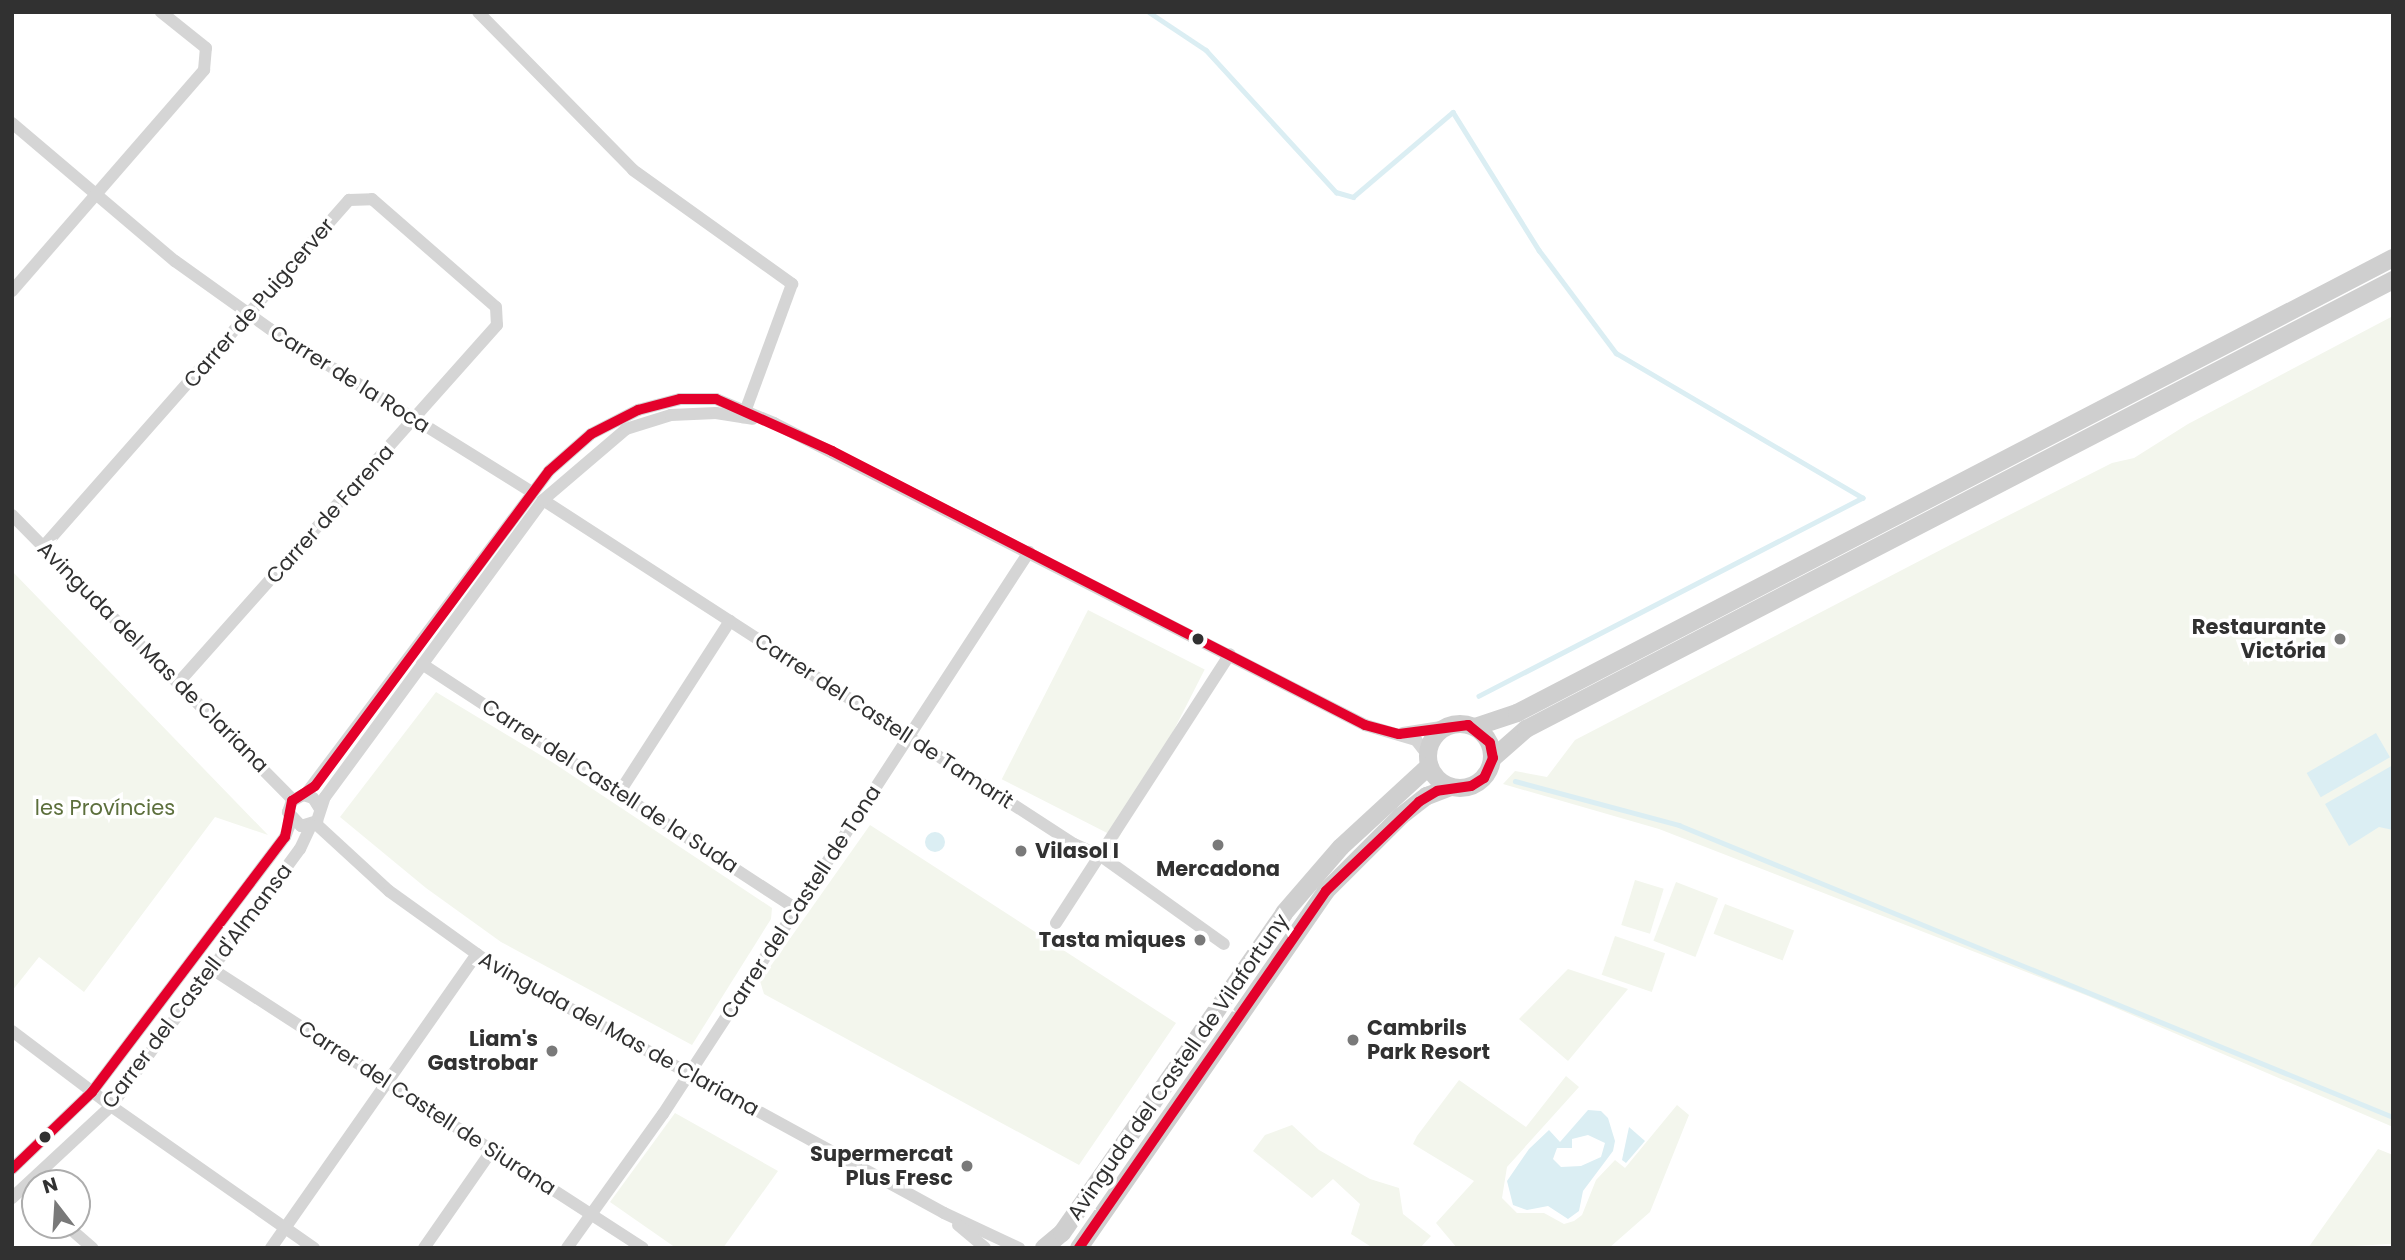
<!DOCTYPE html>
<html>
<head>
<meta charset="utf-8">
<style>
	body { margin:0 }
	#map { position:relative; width:2405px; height:1260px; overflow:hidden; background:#fff; font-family:Poppins,sans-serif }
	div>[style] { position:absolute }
	.green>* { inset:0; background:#f3f6ed; transform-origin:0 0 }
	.water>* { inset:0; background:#dbeef3; transform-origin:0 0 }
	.round { border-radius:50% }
	.stream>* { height:4.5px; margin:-2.25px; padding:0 2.25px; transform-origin:2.25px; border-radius:2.25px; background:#dbeef3 }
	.street>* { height:12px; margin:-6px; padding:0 6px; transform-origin:6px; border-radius:6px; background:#d5d5d5 }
	.secondary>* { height:18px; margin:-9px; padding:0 9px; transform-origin:9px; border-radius:9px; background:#cfcfcf }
	.secondary>.ring { margin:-9px; padding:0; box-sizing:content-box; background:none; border:18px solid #cfcfcf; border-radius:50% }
	.bus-1>* { height:10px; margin:-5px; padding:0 5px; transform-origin:5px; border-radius:5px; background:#e4002b }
	.dots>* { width:19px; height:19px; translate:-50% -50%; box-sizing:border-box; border:4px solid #fff; border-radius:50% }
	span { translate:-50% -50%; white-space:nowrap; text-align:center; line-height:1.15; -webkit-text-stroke:7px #fff; paint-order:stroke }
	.street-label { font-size:21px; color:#313131 }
	.poi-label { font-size:21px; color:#313131; font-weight:700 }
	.right { translate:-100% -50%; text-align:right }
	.left { translate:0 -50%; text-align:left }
	.park-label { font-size:21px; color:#5c6f3c }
	.frame { position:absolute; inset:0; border:14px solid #313131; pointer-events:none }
	.north { position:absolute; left:21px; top:1169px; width:70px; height:70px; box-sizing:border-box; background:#fff; border:2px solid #adadad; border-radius:50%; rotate:343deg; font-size:19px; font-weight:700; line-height:28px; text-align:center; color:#313131 }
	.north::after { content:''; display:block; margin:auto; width:24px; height:32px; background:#797979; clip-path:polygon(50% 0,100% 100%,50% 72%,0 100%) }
</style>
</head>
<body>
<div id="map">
	<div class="green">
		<i style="clip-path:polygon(2393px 316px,2393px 1127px,2088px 996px,1659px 829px,1503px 784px,1515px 771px,1547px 777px,1575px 740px,1952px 544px,2112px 463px,2134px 458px,2188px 424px)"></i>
		<i style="clip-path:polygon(12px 571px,268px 835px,215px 817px,84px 992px,39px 957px,12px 991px)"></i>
		<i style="left:1088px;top:610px;width:131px;height:190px;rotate:27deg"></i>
		<i style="clip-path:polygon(436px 692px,552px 762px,772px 908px,771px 919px,692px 1045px,501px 942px,426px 888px,340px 817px)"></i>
		<i style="clip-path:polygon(870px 825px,1176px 1023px,1079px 1165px,764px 994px,760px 981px)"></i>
		<i style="left:1635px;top:880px;width:30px;height:47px;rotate:17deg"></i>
		<i style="left:1676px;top:882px;width:45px;height:63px;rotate:21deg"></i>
		<i style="left:1725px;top:904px;width:74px;height:32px;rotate:21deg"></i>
		<i style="left:1615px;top:936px;width:53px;height:41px;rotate:19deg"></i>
		<i style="clip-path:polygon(1568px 969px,1628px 989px,1568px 1061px,1519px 1019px)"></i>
		<i style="clip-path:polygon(1566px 1076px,1579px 1087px,1507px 1167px,1502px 1198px,1517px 1213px,1544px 1213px,1564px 1224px,1574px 1221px,1582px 1215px,1596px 1180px,1615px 1160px,1625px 1168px,1677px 1105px,1689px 1115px,1650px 1212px,1609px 1248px,1457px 1248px,1436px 1223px,1474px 1181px,1413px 1144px,1417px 1136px,1459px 1080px,1526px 1127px)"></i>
		<i style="clip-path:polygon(675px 1113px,778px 1171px,723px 1248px,676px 1248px,610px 1202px)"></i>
		<i style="clip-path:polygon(1292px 1125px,1319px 1150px,1370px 1179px,1399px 1188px,1403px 1214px,1431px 1236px,1420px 1248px,1373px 1248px,1351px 1234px,1360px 1204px,1333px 1179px,1312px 1198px,1253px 1151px,1265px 1135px)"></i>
		<i style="clip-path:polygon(2378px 1149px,2393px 1155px,2393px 1244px,2308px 1248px)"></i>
	</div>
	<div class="water">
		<i style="left:2376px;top:733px;width:28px;height:80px;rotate:60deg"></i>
		<i style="clip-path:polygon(2393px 765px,2393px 830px,2379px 827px,2349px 846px,2325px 804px)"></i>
		<i class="round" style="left:925px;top:832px;width:20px;height:20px"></i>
		<i style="clip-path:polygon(evenodd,1588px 1110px,1601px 1111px,1608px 1118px,1615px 1141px,1613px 1151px,1583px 1191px,1579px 1211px,1568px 1219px,1548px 1206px,1527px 1210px,1513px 1205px,1507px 1181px,1529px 1149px,1549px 1130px,1560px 1142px,1588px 1110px,1588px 1135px,1605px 1143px,1601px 1157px,1581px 1166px,1561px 1167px,1553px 1159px,1557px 1148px,1572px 1148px,1572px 1139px,1588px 1135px)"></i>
		<i style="clip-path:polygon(1629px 1127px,1645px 1141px,1626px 1163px,1622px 1160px)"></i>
	</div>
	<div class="stream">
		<i style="left:1149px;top:12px;width:69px;rotate:33.7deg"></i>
		<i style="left:1206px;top:50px;width:193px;rotate:47.5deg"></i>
		<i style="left:1336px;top:192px;width:18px;rotate:16deg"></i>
		<i style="left:1353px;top:197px;width:131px;rotate:-40.4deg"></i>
		<i style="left:1453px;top:112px;width:163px;rotate:58.1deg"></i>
		<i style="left:1539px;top:250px;width:129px;rotate:53.2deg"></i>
		<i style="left:1616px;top:353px;width:286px;rotate:30.4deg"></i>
		<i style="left:1863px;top:498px;width:432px;rotate:152.7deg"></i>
		<i style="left:1515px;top:781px;width:170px;rotate:15deg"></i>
		<i style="left:1679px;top:825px;width:771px;rotate:22.24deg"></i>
	</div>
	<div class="street">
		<i style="left:478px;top:12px;width:221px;rotate:45.5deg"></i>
		<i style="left:633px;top:170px;width:196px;rotate:35.6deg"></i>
		<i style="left:792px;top:284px;width:142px;rotate:110.2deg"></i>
		<i style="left:12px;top:123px;width:214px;rotate:40.3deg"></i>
		<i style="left:175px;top:261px;width:117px;rotate:35.6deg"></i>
		<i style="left:270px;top:329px;width:309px;rotate:31.9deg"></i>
		<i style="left:12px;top:291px;width:293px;rotate:-49deg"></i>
		<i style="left:204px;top:70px;width:22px;rotate:-85deg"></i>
		<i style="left:206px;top:48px;width:58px;rotate:-141.3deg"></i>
		<i style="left:543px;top:500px;width:633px;rotate:32.94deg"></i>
		<i style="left:1074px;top:844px;width:30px;rotate:24deg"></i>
		<i style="left:1101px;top:856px;width:151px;rotate:35.6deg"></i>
		<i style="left:12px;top:515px;width:400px;rotate:45.4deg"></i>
		<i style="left:43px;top:547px;width:463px;rotate:-48.6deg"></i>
		<i style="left:349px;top:200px;width:23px;rotate:-2deg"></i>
		<i style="left:372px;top:199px;width:164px;rotate:41.1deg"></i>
		<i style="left:496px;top:307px;width:18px;rotate:87deg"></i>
		<i style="left:497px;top:325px;width:480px;rotate:131.7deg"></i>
		<i style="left:422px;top:664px;width:448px;rotate:33.2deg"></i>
		<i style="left:1403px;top:733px;width:45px;rotate:-9deg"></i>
		<i style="left:619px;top:793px;width:205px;rotate:-57.2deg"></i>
		<i style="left:305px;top:795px;width:406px;rotate:-53deg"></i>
		<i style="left:549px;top:471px;width:56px;rotate:-41.4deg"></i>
		<i style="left:591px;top:434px;width:53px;rotate:-27.1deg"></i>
		<i style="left:638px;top:410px;width:43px;rotate:-14.7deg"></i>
		<i style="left:680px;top:399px;width:36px"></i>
		<i style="left:716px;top:399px;width:63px;rotate:22.5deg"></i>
		<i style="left:774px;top:423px;width:664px;rotate:27.07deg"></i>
		<i style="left:1365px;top:725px;width:53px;rotate:16.4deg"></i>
		<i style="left:1416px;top:740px;width:18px;rotate:52deg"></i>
		<i style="left:320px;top:809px;width:13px;rotate:-122deg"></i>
		<i style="left:313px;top:798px;width:10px;rotate:-163deg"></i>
		<i style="left:303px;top:795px;width:13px;rotate:151deg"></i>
		<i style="left:292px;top:801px;width:12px;rotate:110deg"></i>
		<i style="left:288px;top:812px;width:19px;rotate:47deg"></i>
		<i style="left:301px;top:826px;width:17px;rotate:-17deg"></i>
		<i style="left:317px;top:821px;width:25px;rotate:-72deg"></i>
		<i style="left:325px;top:797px;width:368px;rotate:-53.7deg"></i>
		<i style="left:543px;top:500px;width:109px;rotate:-40.5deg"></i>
		<i style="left:626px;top:429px;width:47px;rotate:-17.3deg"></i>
		<i style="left:671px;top:415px;width:45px;rotate:-2.5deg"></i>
		<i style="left:716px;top:413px;width:37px;rotate:9deg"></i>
		<i style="left:315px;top:823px;width:100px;rotate:42.6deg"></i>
		<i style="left:389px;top:891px;width:134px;rotate:35.6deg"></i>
		<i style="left:498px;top:969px;width:508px;rotate:28.68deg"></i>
		<i style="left:944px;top:1213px;width:83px;rotate:25deg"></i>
		<i style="left:1056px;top:923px;width:320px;rotate:-57.1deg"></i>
		<i style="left:212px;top:969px;width:513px;rotate:32.92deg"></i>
		<i style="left:12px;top:1031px;width:124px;rotate:37.1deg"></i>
		<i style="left:111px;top:1106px;width:248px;rotate:35deg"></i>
		<i style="left:12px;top:1169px;width:111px;rotate:-43.9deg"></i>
		<i style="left:92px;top:1092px;width:320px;rotate:-52.9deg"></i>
		<i style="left:285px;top:837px;width:17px;rotate:-69deg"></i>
		<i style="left:12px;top:1198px;width:135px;rotate:-42.9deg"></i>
		<i style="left:111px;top:1106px;width:319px;rotate:-53.7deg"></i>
		<i style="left:300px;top:849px;width:26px;rotate:-65deg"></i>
		<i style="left:66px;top:1225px;width:35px;rotate:41deg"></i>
		<i style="left:958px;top:1225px;width:35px;rotate:40deg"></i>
		<i style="left:271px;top:1248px;width:359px;rotate:-55deg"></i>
		<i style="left:424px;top:1248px;width:119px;rotate:-55.2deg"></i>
		<i style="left:567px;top:1248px;width:165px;rotate:-54.4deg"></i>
		<i style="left:663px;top:1114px;width:671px;rotate:-56.93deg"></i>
	</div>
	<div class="secondary">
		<i class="ring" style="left:1428px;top:724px;width:46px;height:46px"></i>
		<i style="left:1475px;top:727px;width:44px;rotate:-18.4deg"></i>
		<i style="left:1517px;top:713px;width:987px;rotate:-27.45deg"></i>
		<i style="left:1493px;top:758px;width:44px;rotate:-41.3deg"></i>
		<i style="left:1526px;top:729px;width:976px;rotate:-27.38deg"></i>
		<i style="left:1044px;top:1248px;width:23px;rotate:-40deg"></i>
		<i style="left:1062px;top:1233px;width:389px;rotate:-55.2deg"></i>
		<i style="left:1284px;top:913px;width:87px;rotate:-49.2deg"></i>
		<i style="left:1341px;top:847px;width:120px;rotate:-42.6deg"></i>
		<i style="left:1079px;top:1248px;width:434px;rotate:-55.3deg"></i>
		<i style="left:1326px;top:891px;width:106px;rotate:-45deg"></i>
		<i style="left:1401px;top:816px;width:33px;rotate:-38deg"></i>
		<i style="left:1427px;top:796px;width:25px;rotate:-21deg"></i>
	</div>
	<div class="bus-1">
		<i style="left:12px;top:1169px;width:111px;rotate:-43.9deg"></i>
		<i style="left:92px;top:1092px;width:320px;rotate:-52.9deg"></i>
		<i style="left:285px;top:837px;width:37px;rotate:-79deg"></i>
		<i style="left:292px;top:801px;width:27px;rotate:-33deg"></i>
		<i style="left:315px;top:786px;width:392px;rotate:-53.4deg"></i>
		<i style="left:549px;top:471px;width:56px;rotate:-41.4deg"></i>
		<i style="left:591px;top:434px;width:53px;rotate:-27.1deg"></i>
		<i style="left:638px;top:410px;width:43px;rotate:-14.7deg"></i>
		<i style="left:680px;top:399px;width:36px"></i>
		<i style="left:716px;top:399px;width:127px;rotate:24.1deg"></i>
		<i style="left:832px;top:451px;width:599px;rotate:27.21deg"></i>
		<i style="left:1365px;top:725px;width:35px;rotate:15deg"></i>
		<i style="left:1399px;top:734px;width:70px;rotate:-7.4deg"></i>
		<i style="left:1468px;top:725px;width:28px;rotate:39deg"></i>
		<i style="left:1490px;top:743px;width:15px;rotate:79deg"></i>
		<i style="left:1493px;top:758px;width:22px;rotate:114deg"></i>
		<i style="left:1484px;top:778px;width:15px;rotate:148deg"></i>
		<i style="left:1471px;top:786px;width:34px;rotate:172deg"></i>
		<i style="left:1437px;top:791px;width:21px;rotate:149deg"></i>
		<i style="left:1419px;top:802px;width:129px;rotate:136.3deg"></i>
		<i style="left:1326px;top:891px;width:434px;rotate:124.7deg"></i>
	</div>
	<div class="dots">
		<i style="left:1198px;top:639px;background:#313131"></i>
		<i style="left:2340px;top:639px;background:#797979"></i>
		<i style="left:1218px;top:845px;background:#797979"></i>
		<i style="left:1021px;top:851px;background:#797979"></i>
		<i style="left:1200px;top:940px;background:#797979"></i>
		<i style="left:1353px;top:1040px;background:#797979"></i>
		<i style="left:552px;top:1051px;background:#797979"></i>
		<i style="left:45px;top:1137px;background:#313131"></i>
		<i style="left:967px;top:1166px;background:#797979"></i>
	</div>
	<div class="street-label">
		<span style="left:259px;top:303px;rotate:-49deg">Carrer de Puigcerver</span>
		<span style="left:350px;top:379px;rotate:32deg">Carrer de la Roca</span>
		<span style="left:330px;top:514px;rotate:-48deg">Carrer de Farena</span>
		<span style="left:153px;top:657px;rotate:45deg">Avinguda del Mas de Clariana</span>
		<span style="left:884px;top:721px;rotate:33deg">Carrer del Castell de Tamarit</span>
		<span style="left:610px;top:786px;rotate:33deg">Carrer del Castell de la Suda</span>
		<span style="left:801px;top:902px;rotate:-57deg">Carrer del Castell de Tona</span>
		<span style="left:197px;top:986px;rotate:-53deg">Carrer del Castell d'Almansa</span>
		<span style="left:619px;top:1034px;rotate:29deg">Avinguda del Mas de Clariana</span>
		<span style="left:1178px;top:1067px;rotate:-55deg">Avinguda del Castell de Vilafortuny</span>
		<span style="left:427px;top:1108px;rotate:33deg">Carrer del Castell de Siurana</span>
	</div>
	<div class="poi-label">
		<span class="right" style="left:2326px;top:639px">Restaurante<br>Victória</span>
		<span class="left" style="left:1035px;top:851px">Vilasol I</span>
		<span style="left:1218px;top:869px">Mercadona</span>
		<span class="right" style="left:1186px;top:940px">Tasta miques</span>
		<span class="left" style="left:1367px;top:1040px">Cambrils<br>Park Resort</span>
		<span class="right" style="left:538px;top:1051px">Liam's<br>Gastrobar</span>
		<span class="right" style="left:953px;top:1166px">Supermercat<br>Plus Fresc</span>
	</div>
	<div class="park-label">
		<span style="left:105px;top:808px">les Províncies</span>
	</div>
	<div class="frame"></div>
	<div class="north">N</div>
</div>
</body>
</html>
